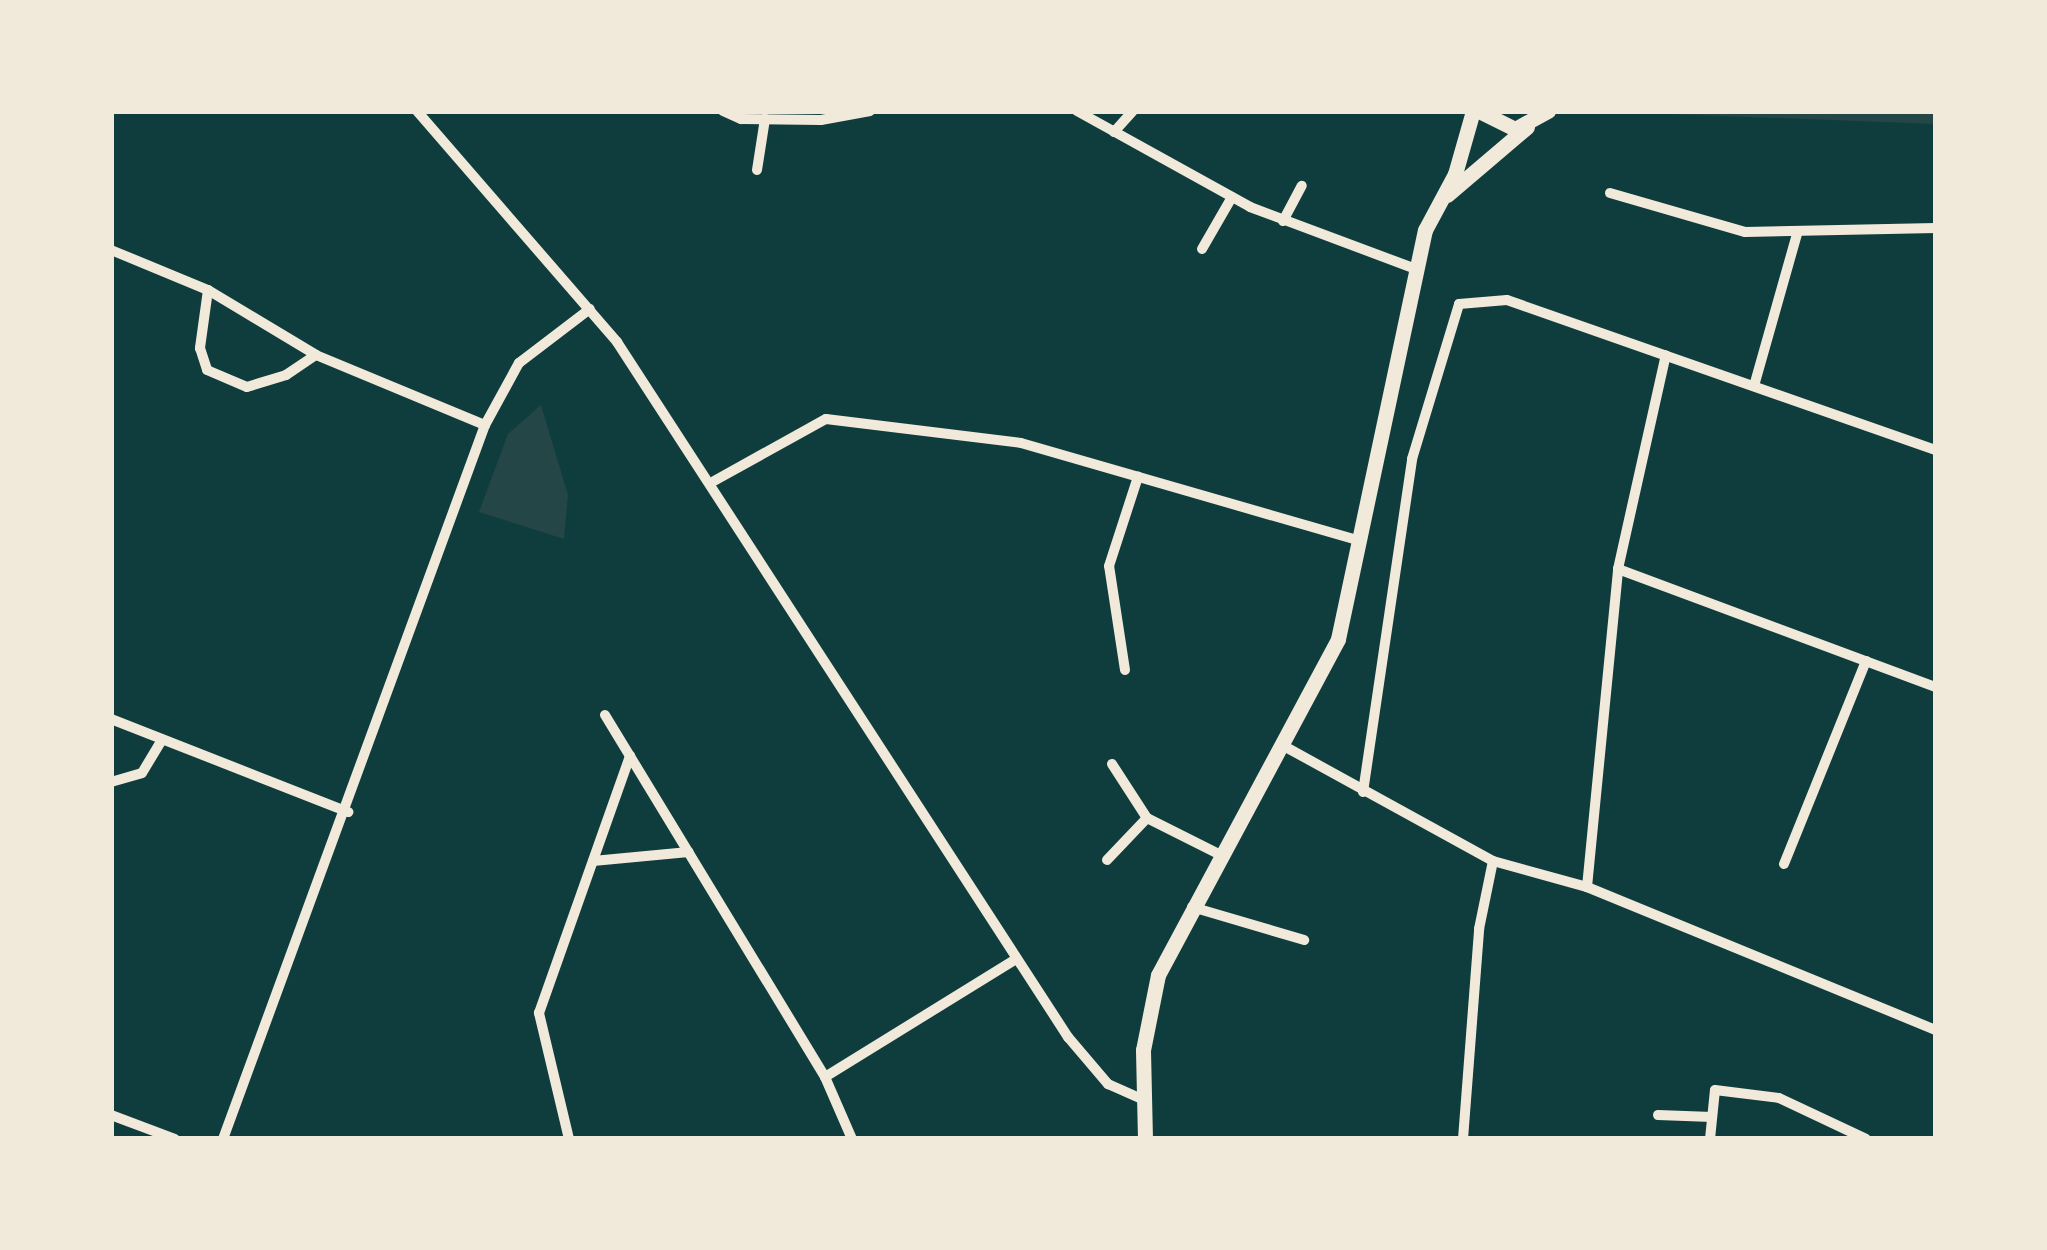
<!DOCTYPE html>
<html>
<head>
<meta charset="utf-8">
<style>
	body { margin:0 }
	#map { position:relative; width:2047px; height:1250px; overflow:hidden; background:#0f3d3e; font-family:"IBM Plex Serif",serif }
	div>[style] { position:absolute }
	.green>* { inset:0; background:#244646 }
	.minor>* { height:10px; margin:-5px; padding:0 5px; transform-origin:5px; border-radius:5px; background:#f1e9da }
	.secondary>* { height:15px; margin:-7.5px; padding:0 7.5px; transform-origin:7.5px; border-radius:7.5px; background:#f1e9da }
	span { translate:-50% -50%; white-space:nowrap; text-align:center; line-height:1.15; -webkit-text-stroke:12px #f1e9da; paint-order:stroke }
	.frame { position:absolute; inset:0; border:114px solid #f1e9da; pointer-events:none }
</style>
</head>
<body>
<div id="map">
	<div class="green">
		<i style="clip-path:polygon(1588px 111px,1936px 111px,1936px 124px)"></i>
		<i style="clip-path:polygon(541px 405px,568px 495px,564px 539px,479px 512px,508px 434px)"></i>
	</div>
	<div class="minor">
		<i style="left:417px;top:111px;width:306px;rotate:49.1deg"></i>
		<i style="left:617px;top:342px;width:829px;rotate:57.02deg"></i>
		<i style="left:1068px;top:1037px;width:62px;rotate:49.6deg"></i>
		<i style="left:1108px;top:1084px;width:37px;rotate:24deg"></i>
		<i style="left:723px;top:111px;width:20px;rotate:24deg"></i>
		<i style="left:741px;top:119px;width:80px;rotate:0.7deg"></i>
		<i style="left:821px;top:120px;width:50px;rotate:-10.4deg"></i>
		<i style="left:1077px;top:111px;width:198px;rotate:29deg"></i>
		<i style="left:1250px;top:207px;width:177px;rotate:20.5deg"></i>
		<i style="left:1114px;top:132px;width:28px;rotate:-48deg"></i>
		<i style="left:757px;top:170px;width:52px;rotate:-81.1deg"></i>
		<i style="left:1610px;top:193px;width:141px;rotate:16.1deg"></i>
		<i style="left:1745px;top:232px;width:191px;rotate:-1.2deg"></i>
		<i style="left:1283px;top:221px;width:40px;rotate:-62deg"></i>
		<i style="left:1202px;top:249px;width:60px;rotate:-60deg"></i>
		<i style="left:111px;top:250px;width:105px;rotate:22.4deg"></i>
		<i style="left:208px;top:290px;width:126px;rotate:31deg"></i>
		<i style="left:316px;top:355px;width:183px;rotate:22.5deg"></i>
		<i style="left:208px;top:290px;width:59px;rotate:97.9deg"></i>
		<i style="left:200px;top:348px;width:23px;rotate:72deg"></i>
		<i style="left:207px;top:370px;width:43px;rotate:23deg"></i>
		<i style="left:247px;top:387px;width:41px;rotate:-17.1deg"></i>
		<i style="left:286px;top:375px;width:36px;rotate:-34deg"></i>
		<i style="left:1754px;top:386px;width:161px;rotate:-74.2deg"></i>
		<i style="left:714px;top:481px;width:128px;rotate:-29deg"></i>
		<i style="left:826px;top:419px;width:196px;rotate:7deg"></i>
		<i style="left:1021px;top:443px;width:349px;rotate:16.1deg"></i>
		<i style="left:1618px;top:569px;width:339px;rotate:20.4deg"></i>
		<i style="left:1125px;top:670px;width:105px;rotate:-98.7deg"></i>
		<i style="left:1109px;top:566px;width:94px;rotate:-72deg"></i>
		<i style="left:605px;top:715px;width:424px;rotate:58.7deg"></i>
		<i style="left:825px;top:1077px;width:68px;rotate:66.5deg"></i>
		<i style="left:111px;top:719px;width:255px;rotate:21.4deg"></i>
		<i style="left:1282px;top:745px;width:241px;rotate:28.8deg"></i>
		<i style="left:1493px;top:861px;width:98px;rotate:15.5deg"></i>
		<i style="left:1587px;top:887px;width:377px;rotate:22.3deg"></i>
		<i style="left:1112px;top:764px;width:64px;rotate:57.1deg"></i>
		<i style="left:1147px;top:818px;width:83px;rotate:26.6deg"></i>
		<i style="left:111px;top:782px;width:32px;rotate:-16deg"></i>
		<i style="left:142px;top:773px;width:39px;rotate:-59deg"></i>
		<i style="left:1363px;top:792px;width:337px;rotate:-81.6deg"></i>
		<i style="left:1412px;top:459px;width:162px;rotate:-73.1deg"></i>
		<i style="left:1459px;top:304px;width:48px;rotate:-4.8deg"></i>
		<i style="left:1507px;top:300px;width:454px;rotate:19.3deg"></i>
		<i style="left:1107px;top:860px;width:58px;rotate:-46.4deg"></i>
		<i style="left:593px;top:861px;width:96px;rotate:-5.4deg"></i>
		<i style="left:1784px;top:864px;width:219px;rotate:-68deg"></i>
		<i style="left:1587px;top:887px;width:320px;rotate:-84.4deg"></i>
		<i style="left:1618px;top:569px;width:219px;rotate:-77.4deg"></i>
		<i style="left:1192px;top:907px;width:117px;rotate:16.4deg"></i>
		<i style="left:825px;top:1077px;width:225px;rotate:-31.7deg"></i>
		<i style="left:111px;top:1115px;width:68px;rotate:20.6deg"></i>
		<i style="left:1658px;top:1115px;width:54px;rotate:2.1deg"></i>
		<i style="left:223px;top:1139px;width:761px;rotate:-69.85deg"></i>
		<i style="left:485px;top:425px;width:71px;rotate:-61.3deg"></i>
		<i style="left:519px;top:363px;width:89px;rotate:-37.3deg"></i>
		<i style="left:569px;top:1139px;width:130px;rotate:-103.4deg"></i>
		<i style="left:539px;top:1013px;width:273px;rotate:-70.5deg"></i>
		<i style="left:1463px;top:1139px;width:211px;rotate:-85.6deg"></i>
		<i style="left:1479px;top:929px;width:69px;rotate:-78.4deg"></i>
		<i style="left:1710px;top:1139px;width:49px;rotate:-84.2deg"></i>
		<i style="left:1715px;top:1090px;width:64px;rotate:7.1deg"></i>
		<i style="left:1779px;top:1098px;width:96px;rotate:25.2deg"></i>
	</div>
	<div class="secondary">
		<i style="left:1479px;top:111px;width:40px;rotate:26.6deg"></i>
		<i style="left:1515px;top:129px;width:38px;rotate:-29deg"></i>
		<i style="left:1447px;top:195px;width:105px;rotate:-40.4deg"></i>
		<i style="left:1145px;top:1139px;width:89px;rotate:-91.3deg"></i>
		<i style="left:1143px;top:1050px;width:76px;rotate:-78.7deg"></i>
		<i style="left:1158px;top:975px;width:381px;rotate:-61.8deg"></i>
		<i style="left:1338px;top:639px;width:418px;rotate:-78deg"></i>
		<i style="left:1425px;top:230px;width:64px;rotate:-61.8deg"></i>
		<i style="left:1455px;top:174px;width:66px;rotate:-74.1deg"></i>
	</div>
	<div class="frame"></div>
</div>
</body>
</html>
